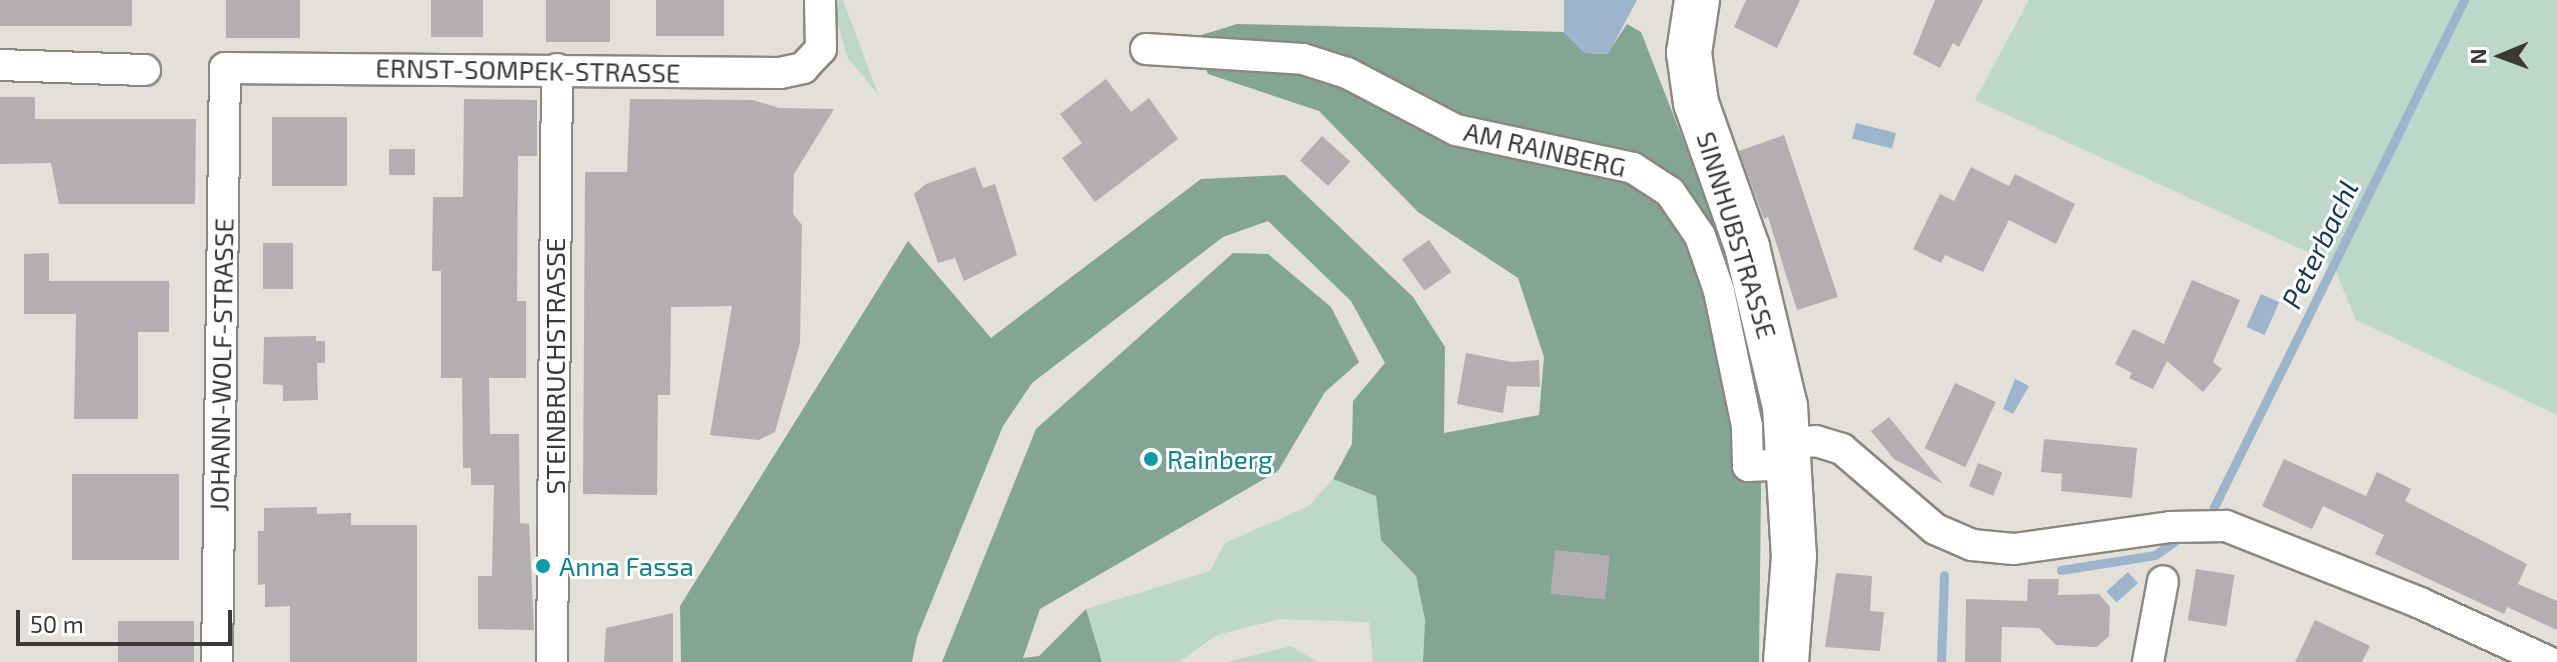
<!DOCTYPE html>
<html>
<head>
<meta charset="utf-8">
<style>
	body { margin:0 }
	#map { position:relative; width:2557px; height:662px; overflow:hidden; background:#e3dfd9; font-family:"Exo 2",sans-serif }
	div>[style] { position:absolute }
	.green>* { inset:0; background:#bdd7ca }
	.forest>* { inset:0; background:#84a595 }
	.water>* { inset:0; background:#9db4cd; transform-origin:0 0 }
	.stream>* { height:9px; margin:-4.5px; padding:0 4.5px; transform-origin:4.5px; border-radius:4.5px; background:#9db4cd }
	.building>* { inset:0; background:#b4aeb2; transform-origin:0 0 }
	.roads { filter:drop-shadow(2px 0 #8b8782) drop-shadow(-2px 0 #8b8782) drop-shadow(0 2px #8b8782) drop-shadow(0 -2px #8b8782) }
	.street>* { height:30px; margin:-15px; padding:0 15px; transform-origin:15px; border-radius:15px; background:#fff }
	.secondary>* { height:44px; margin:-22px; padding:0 22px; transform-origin:22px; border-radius:22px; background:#fff }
	.dots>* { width:22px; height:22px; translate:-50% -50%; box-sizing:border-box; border:4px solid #fff; border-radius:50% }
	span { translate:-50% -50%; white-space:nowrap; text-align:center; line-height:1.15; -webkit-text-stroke:6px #fff; paint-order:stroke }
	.street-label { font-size:26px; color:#3b3937 }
	.culture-label { font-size:26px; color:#0d838f }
	.left { translate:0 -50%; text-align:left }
	.water-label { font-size:28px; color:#15385b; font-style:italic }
	.north { position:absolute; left:2461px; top:16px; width:80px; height:80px; -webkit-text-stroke:6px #fff; paint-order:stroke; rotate:269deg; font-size:22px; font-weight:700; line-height:32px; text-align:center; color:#3b3937 }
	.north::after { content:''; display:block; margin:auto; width:28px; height:36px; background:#3b3937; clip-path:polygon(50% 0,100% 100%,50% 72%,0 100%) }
	.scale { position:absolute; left:16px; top:610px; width:216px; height:36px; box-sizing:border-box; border:4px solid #3b3937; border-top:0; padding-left:10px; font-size:24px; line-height:28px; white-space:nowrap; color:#3b3937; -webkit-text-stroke:6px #fff; paint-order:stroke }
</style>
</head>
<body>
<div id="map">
	<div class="green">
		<i style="clip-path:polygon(832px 0,843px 0,878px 94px,847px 57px)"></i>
		<i style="clip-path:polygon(2029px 0,2557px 0,2557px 415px,2356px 320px,2336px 272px,2323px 259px,1975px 100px)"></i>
		<i style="clip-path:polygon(1333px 479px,1376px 496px,1381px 540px,1416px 576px,1425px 620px,1423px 662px,1373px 662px,1369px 622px,1280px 619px,1217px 635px,1179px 662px,1102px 662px,1086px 609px,1210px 571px,1225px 543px,1309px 506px)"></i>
		<i style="clip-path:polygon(1291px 646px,1317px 662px,1227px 662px)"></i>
	</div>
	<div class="forest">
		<i style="clip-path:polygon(1237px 24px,1564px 32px,1585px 53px,1607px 54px,1627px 24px,1641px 32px,1729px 258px,1762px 406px,1759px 662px,1423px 662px,1425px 620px,1416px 576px,1381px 540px,1376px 496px,1333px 479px,1352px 444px,1353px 401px,1385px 363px,1351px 301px,1268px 221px,1223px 237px,1032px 383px,1003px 426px,917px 637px,912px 662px,681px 662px,680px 606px,908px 241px,991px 338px,1201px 179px,1285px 175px,1413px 297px,1445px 347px,1444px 433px,1539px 415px,1544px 357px,1518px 278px,1418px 212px,1319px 111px,1208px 74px,1192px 38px)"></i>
		<i style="clip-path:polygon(1233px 253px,1268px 254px,1331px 307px,1359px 362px,1325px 392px,1278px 471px,1040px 609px,1023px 658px,1039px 656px,1086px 609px,1102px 662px,942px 662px,1036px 429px)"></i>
	</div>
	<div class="water">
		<i style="clip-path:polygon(1564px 0,1637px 0,1608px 54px,1585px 53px,1564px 32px)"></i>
		<i style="left:1856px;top:123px;width:41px;height:16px;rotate:14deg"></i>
		<i style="left:2261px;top:294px;width:20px;height:36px;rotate:24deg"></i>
		<i style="clip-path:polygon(2015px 379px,2029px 386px,2013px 414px,2003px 409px)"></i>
		<i style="left:2128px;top:572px;width:15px;height:29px;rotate:48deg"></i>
	</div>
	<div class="stream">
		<i style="left:2214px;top:507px;width:565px;rotate:-63.75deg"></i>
		<i style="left:2061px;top:570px;width:95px;rotate:-9.1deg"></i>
		<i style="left:2155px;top:555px;width:24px;rotate:-35deg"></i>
		<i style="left:1941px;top:662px;width:87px;rotate:-88deg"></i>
	</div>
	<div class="building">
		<i style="left:0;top:0;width:132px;height:26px"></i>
		<i style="left:226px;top:0;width:74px;height:38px"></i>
		<i style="left:431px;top:0;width:52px;height:37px"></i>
		<i style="left:546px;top:0;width:64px;height:42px"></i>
		<i style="left:656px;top:0;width:68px;height:36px"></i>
		<i style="clip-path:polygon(1746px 0,1800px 0,1777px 48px,1734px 27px)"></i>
		<i style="clip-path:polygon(1935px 0,1983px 0,1959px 47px,1953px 43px,1940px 68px,1913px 54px)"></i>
		<i style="clip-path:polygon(1106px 79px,1131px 112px,1149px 98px,1178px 139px,1095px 202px,1062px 158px,1082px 143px,1060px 114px)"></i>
		<i style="clip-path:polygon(0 97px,35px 97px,35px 119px,196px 119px,195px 204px,59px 204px,51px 163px,0 164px)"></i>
		<i style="clip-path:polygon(464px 99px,537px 100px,537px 156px,518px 156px,517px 301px,526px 301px,526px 378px,489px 378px,490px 434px,519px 434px,520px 523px,529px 524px,534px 630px,478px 629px,478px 576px,492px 576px,494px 485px,471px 485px,471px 468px,463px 468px,462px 378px,441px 378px,441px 271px,432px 271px,433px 197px,463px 197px)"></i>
		<i style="clip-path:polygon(630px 99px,753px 100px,779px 108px,834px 109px,794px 174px,793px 214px,802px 225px,800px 343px,775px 432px,759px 440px,710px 435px,732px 306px,671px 307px,670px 395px,658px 395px,657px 495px,583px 494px,585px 172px,627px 172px)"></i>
		<i style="left:272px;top:117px;width:75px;height:69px"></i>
		<i style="clip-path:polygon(1784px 135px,1838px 297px,1797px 310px,1768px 217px,1764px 219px,1739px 151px)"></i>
		<i style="left:1322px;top:136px;width:38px;height:33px;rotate:42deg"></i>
		<i style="left:389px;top:149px;width:26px;height:26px"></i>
		<i style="clip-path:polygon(975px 167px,983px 188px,995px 184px,1017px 255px,964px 281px,955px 258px,938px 263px,914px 194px,926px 184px)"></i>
		<i style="clip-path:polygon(1971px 167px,2009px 186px,2015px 174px,2075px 204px,2056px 244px,2009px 220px,1983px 272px,1945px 255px,1941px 263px,1913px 249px,1940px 194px,1954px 201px)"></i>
		<i style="left:1429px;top:240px;width:39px;height:33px;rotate:55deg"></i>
		<i style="left:263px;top:243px;width:30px;height:46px"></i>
		<i style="clip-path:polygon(49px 253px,49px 281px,169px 281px,169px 332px,138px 332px,138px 419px,74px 419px,76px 314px,24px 314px,24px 254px)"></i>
		<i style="clip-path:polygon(2192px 280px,2240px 300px,2213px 362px,2222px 369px,2203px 392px,2167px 361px,2153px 389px,2129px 378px,2132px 373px,2115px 364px,2133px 329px,2164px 344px)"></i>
		<i style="clip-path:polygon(316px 336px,316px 341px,325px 341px,325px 363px,317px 363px,318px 400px,283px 401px,283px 385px,263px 384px,264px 337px)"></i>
		<i style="clip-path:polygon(1466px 353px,1512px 362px,1539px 360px,1540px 387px,1507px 386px,1503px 413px,1457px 404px)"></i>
		<i style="left:1955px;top:383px;width:45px;height:72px;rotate:25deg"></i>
		<i style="clip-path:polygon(1889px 417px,1943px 484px,1894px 459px,1871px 431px)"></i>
		<i style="clip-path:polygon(2044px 439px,2137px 448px,2132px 498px,2061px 491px,2062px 474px,2041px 472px)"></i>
		<i style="clip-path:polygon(2284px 459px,2366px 496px,2377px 472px,2411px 489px,2405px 501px,2527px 564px,2518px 584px,2557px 601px,2557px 630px,2507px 607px,2504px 614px,2375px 554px,2384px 535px,2323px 506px,2312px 529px,2262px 506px)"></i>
		<i style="left:1978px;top:463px;width:26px;height:25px;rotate:21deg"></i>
		<i style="left:72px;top:474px;width:107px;height:86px"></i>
		<i style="clip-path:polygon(317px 507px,317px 514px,351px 513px,351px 525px,417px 525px,417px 662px,290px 662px,290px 606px,265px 607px,265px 584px,258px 585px,258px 531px,264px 531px,264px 508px)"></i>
		<i style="left:1555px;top:550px;width:55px;height:44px;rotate:6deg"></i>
		<i style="left:2196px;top:569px;width:39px;height:52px;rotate:9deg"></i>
		<i style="clip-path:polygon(1836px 573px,1872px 576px,1870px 611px,1884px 612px,1880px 651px,1825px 647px)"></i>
		<i style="clip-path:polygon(2028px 579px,2059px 579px,2058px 595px,2099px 594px,2110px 607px,2109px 636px,2097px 647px,2056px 645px,2039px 628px,2002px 627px,2001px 662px,1965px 662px,1966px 599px,2027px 601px)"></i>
		<i style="clip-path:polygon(673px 613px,673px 662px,604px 662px,606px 628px)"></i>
		<i style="clip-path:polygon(2315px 620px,2370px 646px,2362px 662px,2295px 662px)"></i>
		<i style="left:118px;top:621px;width:76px;height:41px"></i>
	</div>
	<div class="roads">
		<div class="street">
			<i style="left:1146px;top:49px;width:157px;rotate:3.6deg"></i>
			<i style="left:1303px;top:59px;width:46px;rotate:17.7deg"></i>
			<i style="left:1347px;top:73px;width:123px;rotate:27.6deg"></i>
			<i style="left:1456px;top:130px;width:181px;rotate:12.1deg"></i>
			<i style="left:1633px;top:168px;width:44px;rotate:33deg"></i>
			<i style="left:1670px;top:192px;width:53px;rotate:55.7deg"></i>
			<i style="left:1700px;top:236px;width:58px;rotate:70.9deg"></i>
			<i style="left:1719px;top:291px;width:138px;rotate:78.3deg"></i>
			<i style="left:1747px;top:426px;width:40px;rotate:88.6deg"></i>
			<i style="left:1748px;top:466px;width:43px;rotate:-2.7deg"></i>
			<i style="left:0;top:65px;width:145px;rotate:2deg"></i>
			<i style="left:1790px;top:443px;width:26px;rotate:-4deg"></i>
			<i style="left:1816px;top:441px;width:27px;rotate:17deg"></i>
			<i style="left:1842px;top:449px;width:123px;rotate:40.7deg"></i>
			<i style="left:1935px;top:529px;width:40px;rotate:23.4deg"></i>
			<i style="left:1972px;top:545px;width:42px;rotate:5.4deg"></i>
			<i style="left:2014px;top:549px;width:158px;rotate:-8deg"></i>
			<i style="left:2170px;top:527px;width:56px;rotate:-1deg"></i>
			<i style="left:2226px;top:526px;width:209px;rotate:21.6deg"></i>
			<i style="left:2420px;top:603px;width:142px;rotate:24.6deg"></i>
			<i style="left:217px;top:662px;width:594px;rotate:-89.23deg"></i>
			<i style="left:225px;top:68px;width:555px;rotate:0.52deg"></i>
			<i style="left:780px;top:73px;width:24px;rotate:-12deg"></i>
			<i style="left:803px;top:68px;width:26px;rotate:-47deg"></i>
			<i style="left:821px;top:49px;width:49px;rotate:-91.2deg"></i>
			<i style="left:552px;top:662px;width:593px;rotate:-89.52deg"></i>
			<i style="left:2148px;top:662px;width:82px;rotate:-79.5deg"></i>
		</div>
		<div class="secondary">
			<i style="left:1697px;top:0;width:54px;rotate:98.6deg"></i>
			<i style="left:1689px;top:53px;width:50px;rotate:82deg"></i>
			<i style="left:1696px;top:103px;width:153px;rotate:70.5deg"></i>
			<i style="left:1747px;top:247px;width:163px;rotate:76.6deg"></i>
			<i style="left:1785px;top:406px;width:150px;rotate:86.6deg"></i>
			<i style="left:1794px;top:556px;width:106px;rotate:94.3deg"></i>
		</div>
	</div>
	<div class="dots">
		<i style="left:1151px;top:459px;background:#0f9aa8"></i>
		<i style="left:543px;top:566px;background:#0f9aa8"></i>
	</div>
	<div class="street-label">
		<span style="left:528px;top:70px;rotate:1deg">ERNST-SOMPEK-STRASSE</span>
		<span style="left:1545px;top:149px;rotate:13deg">AM RAINBERG</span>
		<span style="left:1737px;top:235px;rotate:73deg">SINNHUBSTRASSE</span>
		<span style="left:221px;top:365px;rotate:-89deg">JOHANN-WOLF-STRASSE</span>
		<span style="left:555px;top:366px;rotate:-90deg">STEINBRUCHSTRASSE</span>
	</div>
	<div class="culture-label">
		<span class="left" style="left:1167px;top:459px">Rainberg</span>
		<span class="left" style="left:559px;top:566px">Anna Fassa</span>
	</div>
	<div class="water-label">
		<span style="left:2319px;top:244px;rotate:-64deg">Peterbachl</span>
	</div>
	<div class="north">N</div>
	<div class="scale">50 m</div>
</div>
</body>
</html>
